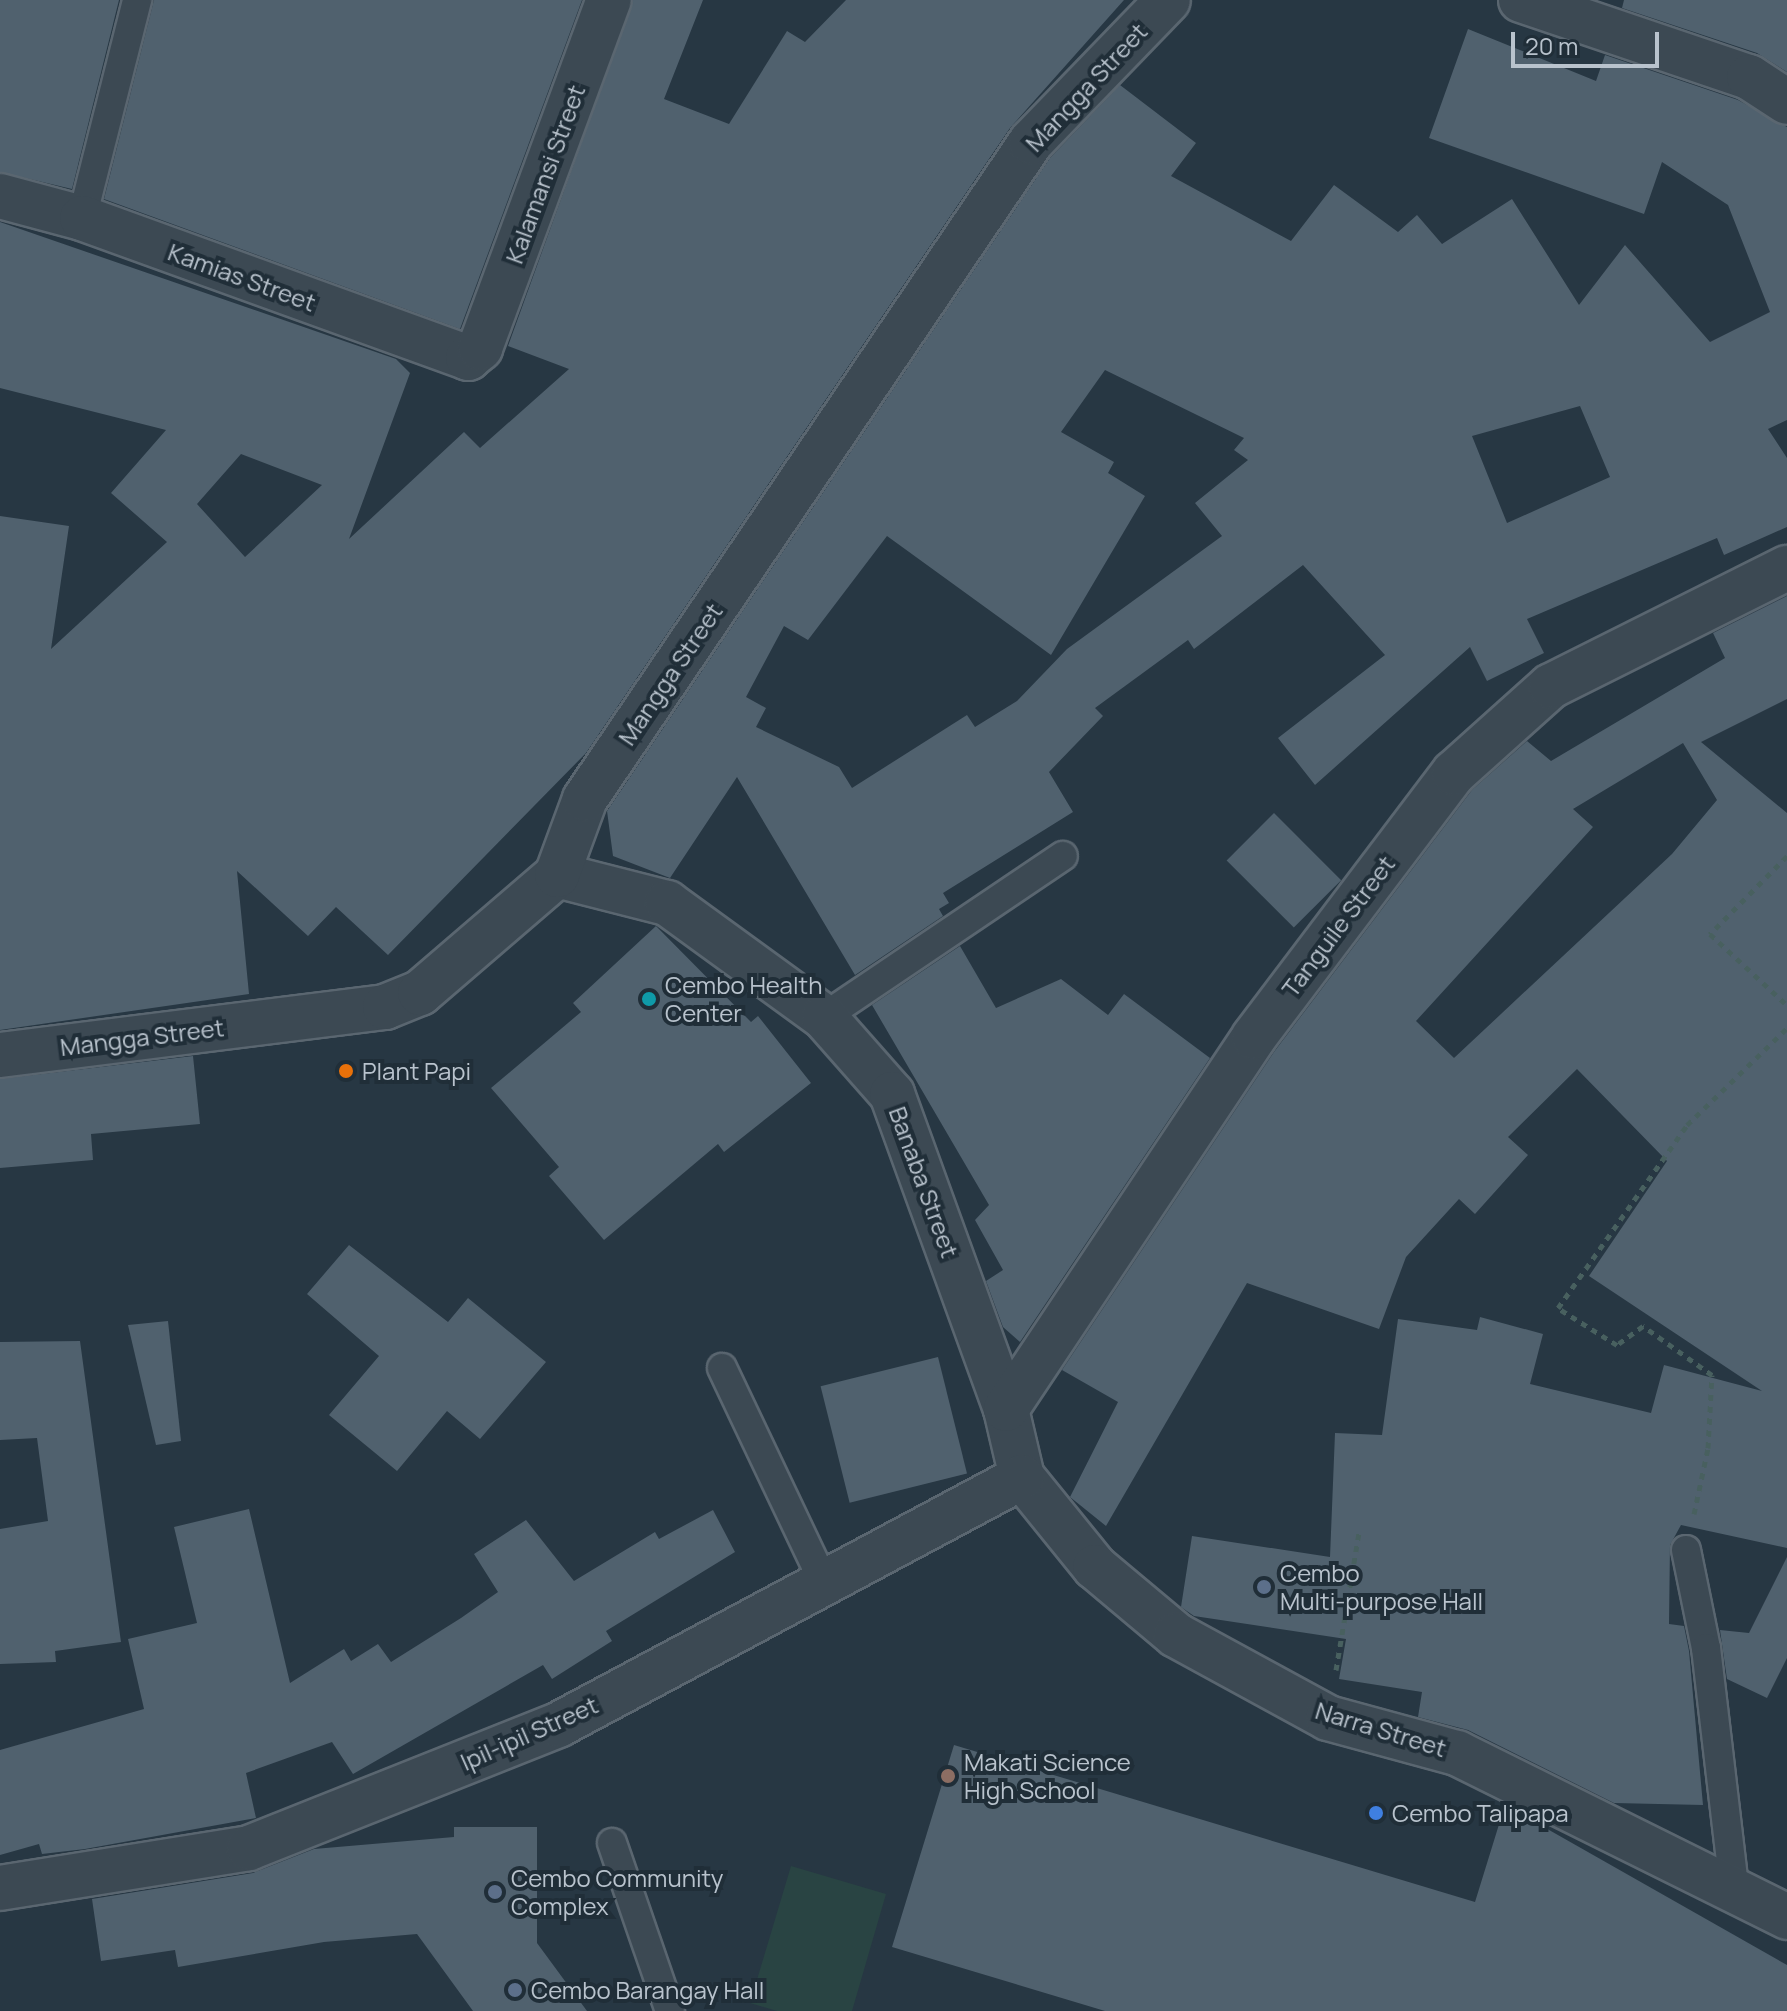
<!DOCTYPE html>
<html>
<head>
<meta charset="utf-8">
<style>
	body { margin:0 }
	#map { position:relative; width:1787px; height:2011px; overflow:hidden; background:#273743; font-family:Manrope,sans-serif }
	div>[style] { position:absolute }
	.green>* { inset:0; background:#294443 }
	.building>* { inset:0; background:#50616e; transform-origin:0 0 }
	.path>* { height:5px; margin-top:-2.5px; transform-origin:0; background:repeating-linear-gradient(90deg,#48605f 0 6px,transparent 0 12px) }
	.roads { filter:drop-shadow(2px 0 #5a6670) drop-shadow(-2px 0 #5a6670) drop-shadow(0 2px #5a6670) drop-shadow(0 -2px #5a6670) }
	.lane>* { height:28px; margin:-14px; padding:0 14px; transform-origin:14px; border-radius:14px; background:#3c4953 }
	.street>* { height:44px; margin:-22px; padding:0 22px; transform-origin:22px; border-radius:22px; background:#3c4953 }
	.dots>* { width:22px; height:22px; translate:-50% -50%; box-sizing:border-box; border:4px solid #202e38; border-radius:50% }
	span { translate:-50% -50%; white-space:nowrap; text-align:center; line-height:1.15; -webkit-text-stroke:8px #202e38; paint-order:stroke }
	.street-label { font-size:24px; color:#b9c3cd }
	.poi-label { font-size:24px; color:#b9c3cd }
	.left { translate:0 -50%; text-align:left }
	.scale { position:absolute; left:1511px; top:32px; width:148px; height:36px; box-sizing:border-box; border:4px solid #b9c3cd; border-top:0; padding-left:10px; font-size:24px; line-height:28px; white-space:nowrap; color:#b9c3cd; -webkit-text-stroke:6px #202e38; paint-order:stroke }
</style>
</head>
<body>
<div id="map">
	<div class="green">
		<i style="clip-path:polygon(791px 1866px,886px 1894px,852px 2011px,777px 2011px,750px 2003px)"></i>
	</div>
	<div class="building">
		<i style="clip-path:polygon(0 0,119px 0,72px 189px,0 172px)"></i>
		<i style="clip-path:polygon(154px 0,582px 0,460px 329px,104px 199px)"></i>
		<i style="clip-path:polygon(evenodd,633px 0,703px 0,664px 99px,729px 124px,787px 31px,805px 42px,846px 0,1124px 0,1010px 128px,586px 753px,388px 955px,336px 907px,308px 936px,237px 871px,249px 994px,0 1030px,0 516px,69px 526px,51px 649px,167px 542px,111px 493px,166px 430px,0 388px,0 222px,396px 359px,410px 373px,349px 539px,464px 432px,480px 448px,569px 369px,508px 346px,633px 0,241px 454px,322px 485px,245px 557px,197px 504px,241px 454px)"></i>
		<i style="clip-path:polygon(1624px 0,1787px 0,1787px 72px,1757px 53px,1622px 8px)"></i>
		<i style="clip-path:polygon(evenodd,1468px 29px,1596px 81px,1605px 55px,1738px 100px,1787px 127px,1787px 420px,1768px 429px,1787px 458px,1787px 527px,1724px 555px,1717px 538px,1527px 619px,1544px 653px,1487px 681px,1470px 647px,1315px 785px,1278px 738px,1385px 655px,1303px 565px,1194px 649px,1188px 640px,1095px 708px,1103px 716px,1049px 772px,1073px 812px,943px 893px,949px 903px,939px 909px,943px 916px,855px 975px,737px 777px,670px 878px,613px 856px,607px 811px,1050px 158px,1120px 85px,1196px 143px,1171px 176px,1291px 241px,1334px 185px,1398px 232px,1417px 215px,1442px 244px,1512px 199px,1579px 305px,1625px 245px,1710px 342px,1770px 312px,1728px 205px,1662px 162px,1644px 214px,1429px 138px,1468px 29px,1105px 370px,1244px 438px,1234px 450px,1248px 460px,1195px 503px,1222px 536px,1067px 649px,1017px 701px,975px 727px,967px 715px,852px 788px,839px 767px,756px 727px,766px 708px,746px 697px,784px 626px,808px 640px,887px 536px,1051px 655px,1145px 496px,1108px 473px,1114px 462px,1061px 432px,1105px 370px,1468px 29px,1580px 406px,1610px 477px,1507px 523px,1472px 436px,1580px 406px)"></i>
		<i style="clip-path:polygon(evenodd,1787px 596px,1787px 699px,1701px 742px,1787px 813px,1787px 1548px,1681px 1525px,1670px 1545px,1669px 1624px,1684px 1626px,1689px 1651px,1703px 1805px,1614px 1803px,1468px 1730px,1418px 1717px,1422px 1692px,1339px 1679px,1346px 1639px,1194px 1616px,1181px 1607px,1192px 1536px,1330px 1557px,1335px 1433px,1382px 1435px,1398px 1319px,1477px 1330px,1480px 1317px,1543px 1334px,1530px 1384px,1651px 1413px,1664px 1365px,1762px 1391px,1589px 1276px,1667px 1161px,1577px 1069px,1508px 1137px,1528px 1155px,1475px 1214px,1459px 1199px,1406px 1257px,1379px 1329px,1247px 1283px,1106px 1526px,1070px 1497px,1118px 1402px,1062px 1370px,1274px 1052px,1472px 790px,1527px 741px,1551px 761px,1725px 658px,1713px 633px,1787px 596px,1683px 743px,1717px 800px,1672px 854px,1454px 1058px,1416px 1021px,1593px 827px,1573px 809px,1683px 743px)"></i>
		<i style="left:1274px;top:813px;width:95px;height:67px;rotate:45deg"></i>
		<i style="clip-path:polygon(656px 926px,751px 1022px,758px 1016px,811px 1083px,724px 1152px,718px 1144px,604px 1240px,549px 1176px,559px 1167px,491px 1088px,581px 1012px,573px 1003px)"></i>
		<i style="clip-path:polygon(960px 946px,996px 1008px,1061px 979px,1108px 1015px,1124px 994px,1210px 1058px,1020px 1342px,1003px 1327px,986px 1281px,1003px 1270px,975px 1220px,989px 1205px,872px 1005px)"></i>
		<i style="clip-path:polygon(193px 1056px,200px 1124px,91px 1134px,93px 1160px,0 1168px,0 1079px)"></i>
		<i style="clip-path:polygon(349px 1245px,448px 1322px,468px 1298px,546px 1362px,480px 1439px,447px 1411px,397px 1471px,329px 1415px,379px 1356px,307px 1294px)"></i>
		<i style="clip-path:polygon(168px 1321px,181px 1441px,156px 1445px,128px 1325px)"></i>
		<i style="clip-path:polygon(80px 1341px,121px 1642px,55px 1651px,56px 1662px,0 1664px,0 1529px,48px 1521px,37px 1438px,0 1440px,0 1342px)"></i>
		<i style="left:938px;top:1357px;width:120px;height:121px;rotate:76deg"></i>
		<i style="clip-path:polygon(249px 1509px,290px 1683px,344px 1649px,351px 1661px,378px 1644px,391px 1662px,461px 1618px,498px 1592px,474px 1554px,526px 1520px,574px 1581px,655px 1532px,659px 1539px,713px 1510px,735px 1552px,606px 1631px,612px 1641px,552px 1679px,543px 1665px,353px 1774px,332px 1742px,246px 1773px,256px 1818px,85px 1849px,42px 1854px,39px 1844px,0 1855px,0 1750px,144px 1709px,128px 1639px,197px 1623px,174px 1527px)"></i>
		<i style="clip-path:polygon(1787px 1557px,1787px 1658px,1767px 1698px,1727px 1679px,1720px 1630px,1749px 1633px)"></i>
		<i style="clip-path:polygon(954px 1745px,1475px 1902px,1505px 1805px,1787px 1965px,1787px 2011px,1105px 2011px,892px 1947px)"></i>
		<i style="clip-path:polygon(454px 1827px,537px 1827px,537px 1943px,587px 2011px,473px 2011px,417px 1934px,324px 1942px,178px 1967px,175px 1950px,101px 1961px,92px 1899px,253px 1873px,314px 1849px,454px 1837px)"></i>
	</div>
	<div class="path">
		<i style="left:1787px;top:856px;width:110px;rotate:134.6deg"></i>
		<i style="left:1710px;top:934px;width:105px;rotate:42.7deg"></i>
		<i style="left:1694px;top:1514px;width:67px;rotate:-78deg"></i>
		<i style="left:1708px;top:1448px;width:73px;rotate:-86.9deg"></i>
		<i style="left:1712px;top:1375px;width:85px;rotate:-144.6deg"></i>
		<i style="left:1643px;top:1326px;width:32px;rotate:144deg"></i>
		<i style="left:1617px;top:1345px;width:70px;rotate:-147.9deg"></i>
		<i style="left:1558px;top:1308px;width:224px;rotate:-54.8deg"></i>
		<i style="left:1687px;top:1125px;width:139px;rotate:-44.1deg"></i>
		<i style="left:1336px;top:1670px;width:140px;rotate:-80.5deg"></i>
	</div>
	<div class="roads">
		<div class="lane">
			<i style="left:82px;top:218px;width:225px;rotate:-75.8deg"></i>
			<i style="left:824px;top:1017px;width:288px;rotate:-34deg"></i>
			<i style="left:722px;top:1368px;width:236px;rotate:64.6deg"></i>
			<i style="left:1686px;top:1550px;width:100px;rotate:78.5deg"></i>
			<i style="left:1706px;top:1648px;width:241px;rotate:83.3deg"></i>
			<i style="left:612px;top:1843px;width:178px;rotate:71deg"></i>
		</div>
		<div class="street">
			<i style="left:1521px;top:0;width:241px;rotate:18.7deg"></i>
			<i style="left:1749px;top:77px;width:45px;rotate:33.3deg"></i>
			<i style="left:0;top:196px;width:85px;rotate:15deg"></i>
			<i style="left:82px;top:218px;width:411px;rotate:19.9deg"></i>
			<i style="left:468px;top:358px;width:16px;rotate:-40deg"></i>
			<i style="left:480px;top:348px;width:371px;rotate:-69.7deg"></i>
			<i style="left:557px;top:875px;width:114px;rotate:14.3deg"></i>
			<i style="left:667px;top:903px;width:194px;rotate:36deg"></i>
			<i style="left:824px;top:1017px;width:103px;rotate:48.6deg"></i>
			<i style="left:892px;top:1094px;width:335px;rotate:70.1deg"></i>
			<i style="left:1006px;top:1409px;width:70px;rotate:76.8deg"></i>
			<i style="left:1022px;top:1477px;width:116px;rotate:51deg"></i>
			<i style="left:1095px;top:1567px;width:106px;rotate:40deg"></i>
			<i style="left:1176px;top:1635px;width:173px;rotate:28.6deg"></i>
			<i style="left:1328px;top:1718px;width:134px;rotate:15.2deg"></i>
			<i style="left:1457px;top:1753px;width:369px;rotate:26.4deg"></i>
			<i style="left:0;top:1055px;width:388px;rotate:-7.1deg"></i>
			<i style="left:385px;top:1007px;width:38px;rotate:-22deg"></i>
			<i style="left:420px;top:993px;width:181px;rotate:-40.7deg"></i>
			<i style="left:557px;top:875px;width:81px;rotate:-69.8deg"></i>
			<i style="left:585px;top:799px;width:794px;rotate:-55.83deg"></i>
			<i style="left:1031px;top:142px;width:197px;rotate:-46deg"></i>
			<i style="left:1006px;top:1409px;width:447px;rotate:-56.3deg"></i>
			<i style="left:1254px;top:1037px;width:331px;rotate:-52.9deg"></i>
			<i style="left:1454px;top:773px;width:130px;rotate:-41.9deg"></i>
			<i style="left:1551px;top:686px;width:264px;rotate:-26.6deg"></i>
			<i style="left:0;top:1888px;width:252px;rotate:-9.1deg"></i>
			<i style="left:249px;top:1848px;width:333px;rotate:-21.7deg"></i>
			<i style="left:558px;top:1725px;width:526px;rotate:-28.12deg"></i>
		</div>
	</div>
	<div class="dots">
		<i style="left:649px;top:999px;background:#0f9aa8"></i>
		<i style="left:346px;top:1071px;background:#e8710a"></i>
		<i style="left:1264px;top:1587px;background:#5c6f8a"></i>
		<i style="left:948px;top:1776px;background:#8d6e63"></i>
		<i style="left:1376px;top:1813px;background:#3f7fe0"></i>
		<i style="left:495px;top:1892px;background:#5c6f8a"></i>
		<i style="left:515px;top:1990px;background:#5c6f8a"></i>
	</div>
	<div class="street-label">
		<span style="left:1086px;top:87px;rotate:-47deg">Mangga Street</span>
		<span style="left:545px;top:174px;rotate:-70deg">Kalamansi Street</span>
		<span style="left:242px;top:277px;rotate:20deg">Kamias Street</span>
		<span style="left:670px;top:674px;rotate:-56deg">Mangga Street</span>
		<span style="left:1338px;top:926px;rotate:-53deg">Tanguile Street</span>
		<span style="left:142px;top:1037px;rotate:-7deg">Mangga Street</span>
		<span style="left:924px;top:1182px;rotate:70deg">Banaba Street</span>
		<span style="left:1381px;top:1729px;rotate:17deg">Narra Street</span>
		<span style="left:529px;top:1733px;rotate:-24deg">Ipil-ipil Street</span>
	</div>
	<div class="poi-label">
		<span class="left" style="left:665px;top:999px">Cembo Health<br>Center</span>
		<span class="left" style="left:362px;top:1071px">Plant Papi</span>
		<span class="left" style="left:1280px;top:1587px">Cembo<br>Multi-purpose Hall</span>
		<span class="left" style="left:964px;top:1776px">Makati Science<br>High School</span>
		<span class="left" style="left:1392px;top:1813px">Cembo Talipapa</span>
		<span class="left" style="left:511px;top:1892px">Cembo Community<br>Complex</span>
		<span class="left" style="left:531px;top:1990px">Cembo Barangay Hall</span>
	</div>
	<div class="scale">20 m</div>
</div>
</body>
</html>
